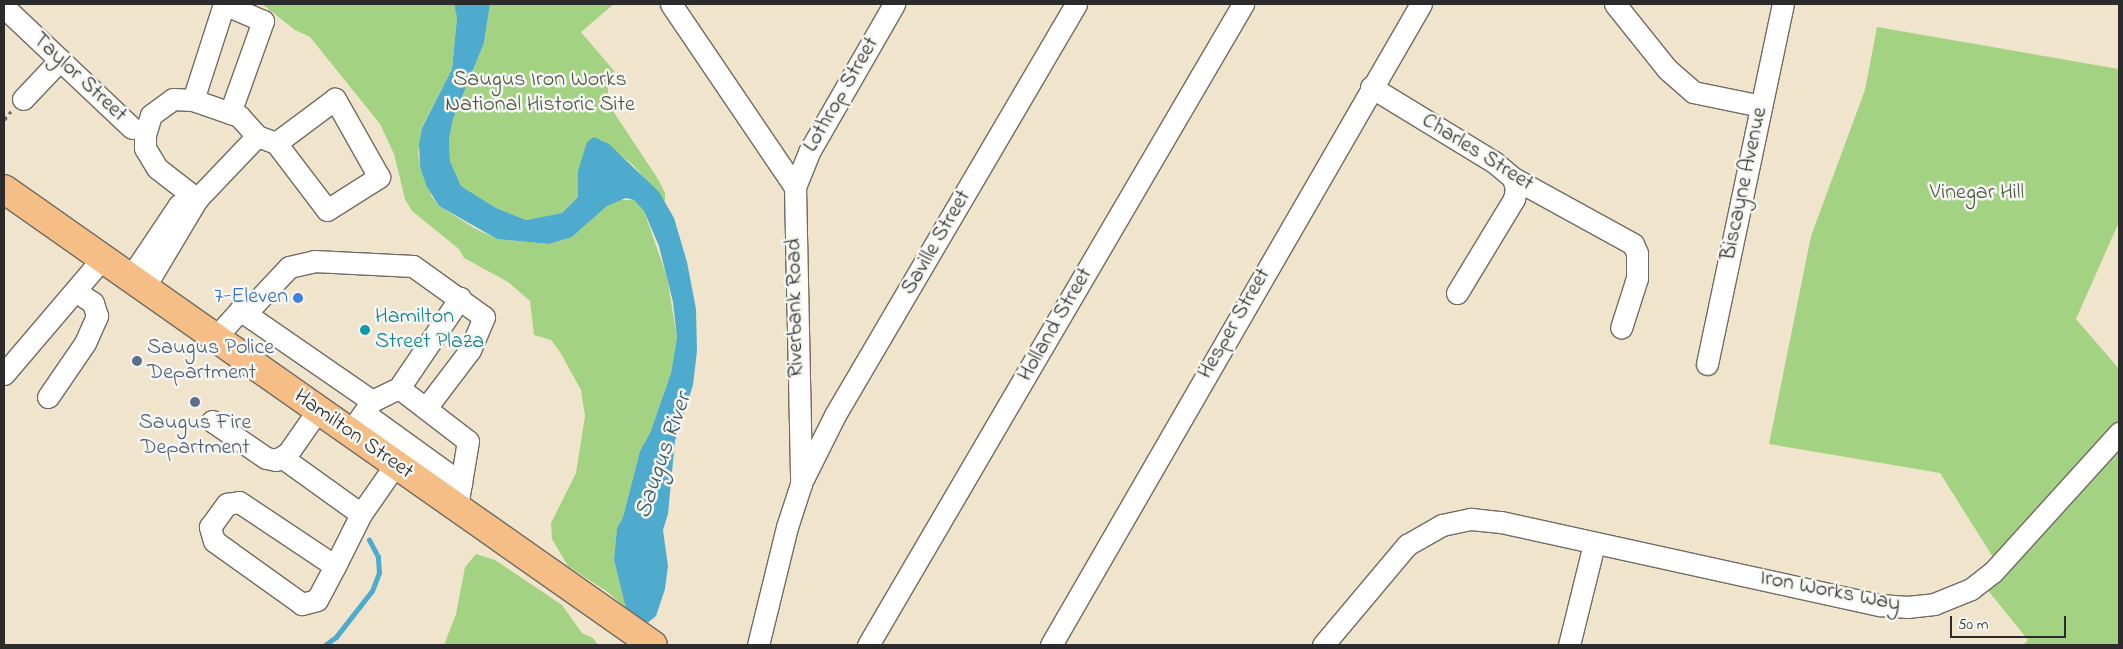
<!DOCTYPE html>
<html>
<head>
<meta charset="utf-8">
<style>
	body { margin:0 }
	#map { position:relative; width:2123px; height:649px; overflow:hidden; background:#f1e4cc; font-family:"Indie Flower",sans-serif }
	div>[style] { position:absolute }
	.green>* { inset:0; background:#a3d382 }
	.water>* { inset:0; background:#4fabcd }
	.stream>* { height:4.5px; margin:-2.25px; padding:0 2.25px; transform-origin:2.25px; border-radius:2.25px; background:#4fabcd }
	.path>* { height:2.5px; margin-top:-1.25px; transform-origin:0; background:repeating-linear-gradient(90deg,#706c63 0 4px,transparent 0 8px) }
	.roads { filter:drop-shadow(1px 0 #706c63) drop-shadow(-1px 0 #706c63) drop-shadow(0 1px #706c63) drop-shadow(0 -1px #706c63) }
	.minor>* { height:21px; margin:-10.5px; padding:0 10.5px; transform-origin:10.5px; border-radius:10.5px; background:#fff }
	.major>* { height:28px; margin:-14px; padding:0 14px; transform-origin:14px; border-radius:14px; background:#f5be86 }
	.dots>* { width:14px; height:14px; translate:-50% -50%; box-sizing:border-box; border:2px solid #f6f6f2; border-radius:50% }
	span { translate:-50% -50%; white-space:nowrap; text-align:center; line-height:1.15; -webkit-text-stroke:5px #f6f6f2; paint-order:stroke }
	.street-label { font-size:22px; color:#2b2b2b }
	.park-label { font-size:22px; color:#495541 }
	.shop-label { font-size:22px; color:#366cbe }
	.right { translate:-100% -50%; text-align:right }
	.culture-label { font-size:22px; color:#0d838f }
	.left { translate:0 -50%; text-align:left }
	.service-label { font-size:22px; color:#4e5e75 }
	.water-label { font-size:24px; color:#385864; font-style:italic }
	.frame { position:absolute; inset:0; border:5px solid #2b2b2b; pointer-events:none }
	.scale { position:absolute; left:1950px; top:616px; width:116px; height:22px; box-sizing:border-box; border:2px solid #2b2b2b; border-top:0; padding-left:6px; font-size:15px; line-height:18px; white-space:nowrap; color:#2b2b2b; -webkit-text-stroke:4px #f6f6f2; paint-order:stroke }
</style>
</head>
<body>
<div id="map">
	<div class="green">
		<i style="clip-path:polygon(262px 4px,454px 4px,457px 18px,452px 69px,422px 127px,418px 153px,420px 167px,432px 197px,439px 206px,474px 228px,497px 239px,549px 244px,572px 237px,607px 206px,620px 200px,634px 200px,644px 211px,667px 277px,677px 338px,671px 373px,650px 433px,640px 451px,623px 517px,617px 528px,614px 560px,627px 609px,609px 593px,568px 566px,552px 539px,551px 523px,576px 473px,585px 416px,581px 390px,560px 352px,551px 340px,534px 335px,530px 301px,508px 282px,464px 258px,459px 249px,412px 211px,405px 199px,394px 154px,380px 124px,310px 37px,295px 30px)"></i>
		<i style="clip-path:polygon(490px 4px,614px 4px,581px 32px,615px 72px,608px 77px,608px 95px,615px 114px,658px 179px,665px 193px,665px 202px,633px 165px,602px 140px,588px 143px,578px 171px,578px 197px,562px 213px,526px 220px,496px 208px,461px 186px,450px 161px,449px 139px,453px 119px,484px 43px)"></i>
		<i style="clip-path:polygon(1877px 27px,2119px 69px,2119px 222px,2076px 319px,2119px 369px,2119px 645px,2023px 645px,2028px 640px,1986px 588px,2003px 573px,1940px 473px,1769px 444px,1811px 236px,1865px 90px)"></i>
		<i style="clip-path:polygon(476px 554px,495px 560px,562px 605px,582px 633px,593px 638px,598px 645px,444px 645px,456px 614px,465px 567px)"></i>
	</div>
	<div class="water">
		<i style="clip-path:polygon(454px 4px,490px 4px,484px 43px,453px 119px,449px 139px,450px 161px,461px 186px,496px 208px,526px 220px,562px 213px,578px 197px,578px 171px,587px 142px,594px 137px,609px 144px,659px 192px,674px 218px,687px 262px,696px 309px,697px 351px,693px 385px,675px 441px,668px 514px,663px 530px,668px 566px,665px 589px,656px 616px,645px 625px,628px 616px,614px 560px,617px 528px,623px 517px,640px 451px,650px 433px,671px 373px,677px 338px,673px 302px,659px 246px,644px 211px,634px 200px,626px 198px,607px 206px,572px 237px,549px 244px,497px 239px,439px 206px,427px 187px,420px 167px,419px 144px,422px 128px,452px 69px,457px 18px)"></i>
	</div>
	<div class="stream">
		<i style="left:325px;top:645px;width:14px;rotate:-36deg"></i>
		<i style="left:336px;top:637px;width:58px;rotate:-52deg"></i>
		<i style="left:372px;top:591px;width:19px;rotate:-69deg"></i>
		<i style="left:379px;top:573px;width:16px;rotate:-94deg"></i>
		<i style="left:378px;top:557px;width:19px;rotate:-118deg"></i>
	</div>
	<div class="path">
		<i style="left:4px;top:120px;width:11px;rotate:-52deg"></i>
	</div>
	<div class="roads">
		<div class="minor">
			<i style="left:671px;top:4px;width:221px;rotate:55.9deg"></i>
			<i style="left:795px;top:187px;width:297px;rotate:88.8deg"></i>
			<i style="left:801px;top:484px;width:45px;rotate:108deg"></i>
			<i style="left:787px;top:527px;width:122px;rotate:103.8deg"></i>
			<i style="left:1615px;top:4px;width:83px;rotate:51.3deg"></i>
			<i style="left:1667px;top:69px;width:35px;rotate:41deg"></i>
			<i style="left:1693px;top:92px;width:69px;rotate:11.6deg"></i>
			<i style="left:4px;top:7px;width:176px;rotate:43.4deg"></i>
			<i style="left:1371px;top:87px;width:144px;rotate:31.4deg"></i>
			<i style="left:1494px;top:162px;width:25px;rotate:40deg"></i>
			<i style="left:1513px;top:178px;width:137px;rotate:28.8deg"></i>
			<i style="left:1633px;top:244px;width:10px;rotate:66deg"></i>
			<i style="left:1637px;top:253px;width:25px;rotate:90deg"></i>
			<i style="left:1637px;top:278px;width:52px;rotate:107.7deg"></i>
			<i style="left:23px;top:99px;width:54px;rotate:-46.5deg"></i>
			<i style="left:193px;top:100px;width:20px;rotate:-177deg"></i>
			<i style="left:173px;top:99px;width:27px;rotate:144deg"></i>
			<i style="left:151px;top:115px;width:21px;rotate:107deg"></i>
			<i style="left:145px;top:135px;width:13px;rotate:90deg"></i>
			<i style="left:145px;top:148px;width:23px;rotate:59deg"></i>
			<i style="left:157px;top:168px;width:51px;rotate:37.8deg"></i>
			<i style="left:197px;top:199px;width:87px;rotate:-46.4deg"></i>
			<i style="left:257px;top:136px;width:20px;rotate:20deg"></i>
			<i style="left:276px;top:143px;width:84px;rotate:52.7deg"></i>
			<i style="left:327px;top:210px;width:62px;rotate:-32.4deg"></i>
			<i style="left:379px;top:177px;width:90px;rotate:-119.4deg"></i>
			<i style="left:335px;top:99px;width:74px;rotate:143.3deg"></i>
			<i style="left:230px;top:113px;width:98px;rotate:-70.3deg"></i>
			<i style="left:263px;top:21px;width:43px;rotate:-156.4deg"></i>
			<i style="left:224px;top:4px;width:101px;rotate:107.9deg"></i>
			<i style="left:193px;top:100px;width:49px;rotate:19.2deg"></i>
			<i style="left:239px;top:116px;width:27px;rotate:48deg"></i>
			<i style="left:795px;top:187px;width:38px;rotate:-68deg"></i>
			<i style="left:809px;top:152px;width:171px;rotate:-60.1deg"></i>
			<i style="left:130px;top:278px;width:88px;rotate:-56.1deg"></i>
			<i style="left:179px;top:205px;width:19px;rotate:-18deg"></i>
			<i style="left:197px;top:199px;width:104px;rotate:120.8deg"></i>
			<i style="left:1457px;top:293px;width:110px;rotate:-58.8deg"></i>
			<i style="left:1514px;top:199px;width:10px;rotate:-79deg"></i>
			<i style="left:1516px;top:189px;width:11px;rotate:-105deg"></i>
			<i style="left:246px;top:313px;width:63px;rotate:-46.9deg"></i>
			<i style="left:289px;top:267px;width:26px;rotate:-13deg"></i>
			<i style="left:314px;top:261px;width:99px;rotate:2.9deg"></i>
			<i style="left:413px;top:266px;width:87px;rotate:35.7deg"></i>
			<i style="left:484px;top:317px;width:36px;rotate:113deg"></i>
			<i style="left:470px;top:350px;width:73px;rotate:127.2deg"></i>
			<i style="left:215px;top:338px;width:38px;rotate:-48deg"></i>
			<i style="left:240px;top:310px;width:160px;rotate:34.6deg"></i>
			<i style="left:372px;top:401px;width:39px;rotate:125deg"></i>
			<i style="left:1707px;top:364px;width:368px;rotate:-78.1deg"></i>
			<i style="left:4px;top:374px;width:151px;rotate:-49.6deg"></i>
			<i style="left:399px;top:388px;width:109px;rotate:-55.9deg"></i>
			<i style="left:48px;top:397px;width:65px;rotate:-55.6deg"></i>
			<i style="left:85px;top:343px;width:30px;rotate:-66deg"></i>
			<i style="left:97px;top:316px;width:14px;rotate:-107deg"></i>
			<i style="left:93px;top:303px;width:19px;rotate:-145deg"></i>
			<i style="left:372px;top:401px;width:30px;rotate:-26deg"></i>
			<i style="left:399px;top:388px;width:87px;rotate:37.5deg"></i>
			<i style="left:468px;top:441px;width:67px;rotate:99.5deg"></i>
			<i style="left:364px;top:413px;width:120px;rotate:35.8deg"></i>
			<i style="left:212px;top:421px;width:65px;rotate:34.4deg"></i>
			<i style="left:266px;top:458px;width:10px;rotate:11deg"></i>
			<i style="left:276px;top:460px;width:14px;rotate:-30deg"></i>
			<i style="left:288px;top:453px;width:52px;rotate:-55.1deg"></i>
			<i style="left:283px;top:458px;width:96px;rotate:35.7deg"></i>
			<i style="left:803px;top:479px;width:72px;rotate:-63.4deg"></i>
			<i style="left:835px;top:415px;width:476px;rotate:-59.6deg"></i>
			<i style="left:335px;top:566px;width:38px;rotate:118deg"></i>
			<i style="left:317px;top:600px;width:16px;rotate:165deg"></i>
			<i style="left:302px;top:604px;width:108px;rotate:-144.4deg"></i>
			<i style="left:214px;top:541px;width:15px;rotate:-106deg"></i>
			<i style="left:210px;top:527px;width:29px;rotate:-54deg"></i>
			<i style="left:227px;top:504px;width:12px;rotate:-9deg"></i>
			<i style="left:239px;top:502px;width:115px;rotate:33.7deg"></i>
			<i style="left:335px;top:566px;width:58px;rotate:-63.4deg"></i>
			<i style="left:361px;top:514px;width:60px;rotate:-55.2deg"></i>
			<i style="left:868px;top:645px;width:743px;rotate:-59.67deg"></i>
			<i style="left:1051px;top:645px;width:740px;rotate:-60.01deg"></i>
			<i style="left:1323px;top:645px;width:131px;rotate:-50deg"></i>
			<i style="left:1407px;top:545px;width:40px;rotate:-29.7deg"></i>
			<i style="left:1442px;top:525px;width:30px;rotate:-12deg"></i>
			<i style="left:1471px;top:519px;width:30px;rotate:6deg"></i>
			<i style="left:1501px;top:522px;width:388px;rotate:12.4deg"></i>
			<i style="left:1880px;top:605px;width:27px;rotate:4deg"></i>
			<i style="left:1907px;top:607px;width:27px;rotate:-6deg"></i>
			<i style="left:1934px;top:604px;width:40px;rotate:-22deg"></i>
			<i style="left:1971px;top:589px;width:28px;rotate:-38deg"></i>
			<i style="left:1993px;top:572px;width:188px;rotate:-47.8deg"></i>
			<i style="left:1569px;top:645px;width:104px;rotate:-76.1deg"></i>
		</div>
		<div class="major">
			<i style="left:4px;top:189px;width:793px;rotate:35.09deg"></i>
		</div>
	</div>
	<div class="dots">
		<i style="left:298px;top:298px;background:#3f7fe0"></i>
		<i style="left:365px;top:330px;background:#0f9aa8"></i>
		<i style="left:137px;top:361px;background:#5c6f8a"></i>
		<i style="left:195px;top:402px;background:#5c6f8a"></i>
	</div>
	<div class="street-label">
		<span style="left:79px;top:78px;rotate:43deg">Taylor Street</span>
		<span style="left:842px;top:95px;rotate:-60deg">Lothrop Street</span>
		<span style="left:1477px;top:153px;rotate:32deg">Charles Street</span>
		<span style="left:1745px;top:184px;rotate:-78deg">Biscayne Avenue</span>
		<span style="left:937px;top:243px;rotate:-60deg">Saville Street</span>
		<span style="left:796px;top:308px;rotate:-91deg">Riverbank Road</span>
		<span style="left:1235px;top:324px;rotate:-60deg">Hesper Street</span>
		<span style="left:1056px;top:325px;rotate:-60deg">Holland Street</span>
		<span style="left:353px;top:435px;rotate:35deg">Hamilton Street</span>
		<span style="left:1830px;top:592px;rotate:11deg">Iron Works Way</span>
	</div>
	<div class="park-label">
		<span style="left:540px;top:93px">Saugus Iron Works<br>National Historic Site</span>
		<span style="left:1977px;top:194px">Vinegar Hill</span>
	</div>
	<div class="shop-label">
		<span class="right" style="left:288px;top:298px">7-Eleven</span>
	</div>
	<div class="culture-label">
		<span class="left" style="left:375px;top:330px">Hamilton<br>Street Plaza</span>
	</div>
	<div class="service-label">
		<span class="left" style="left:147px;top:361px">Saugus Police<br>Department</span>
		<span style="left:195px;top:436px">Saugus Fire<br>Department</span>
	</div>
	<div class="water-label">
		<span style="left:664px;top:456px;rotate:-71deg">Saugus River</span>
	</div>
	<div class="frame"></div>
	<div class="scale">50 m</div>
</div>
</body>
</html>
